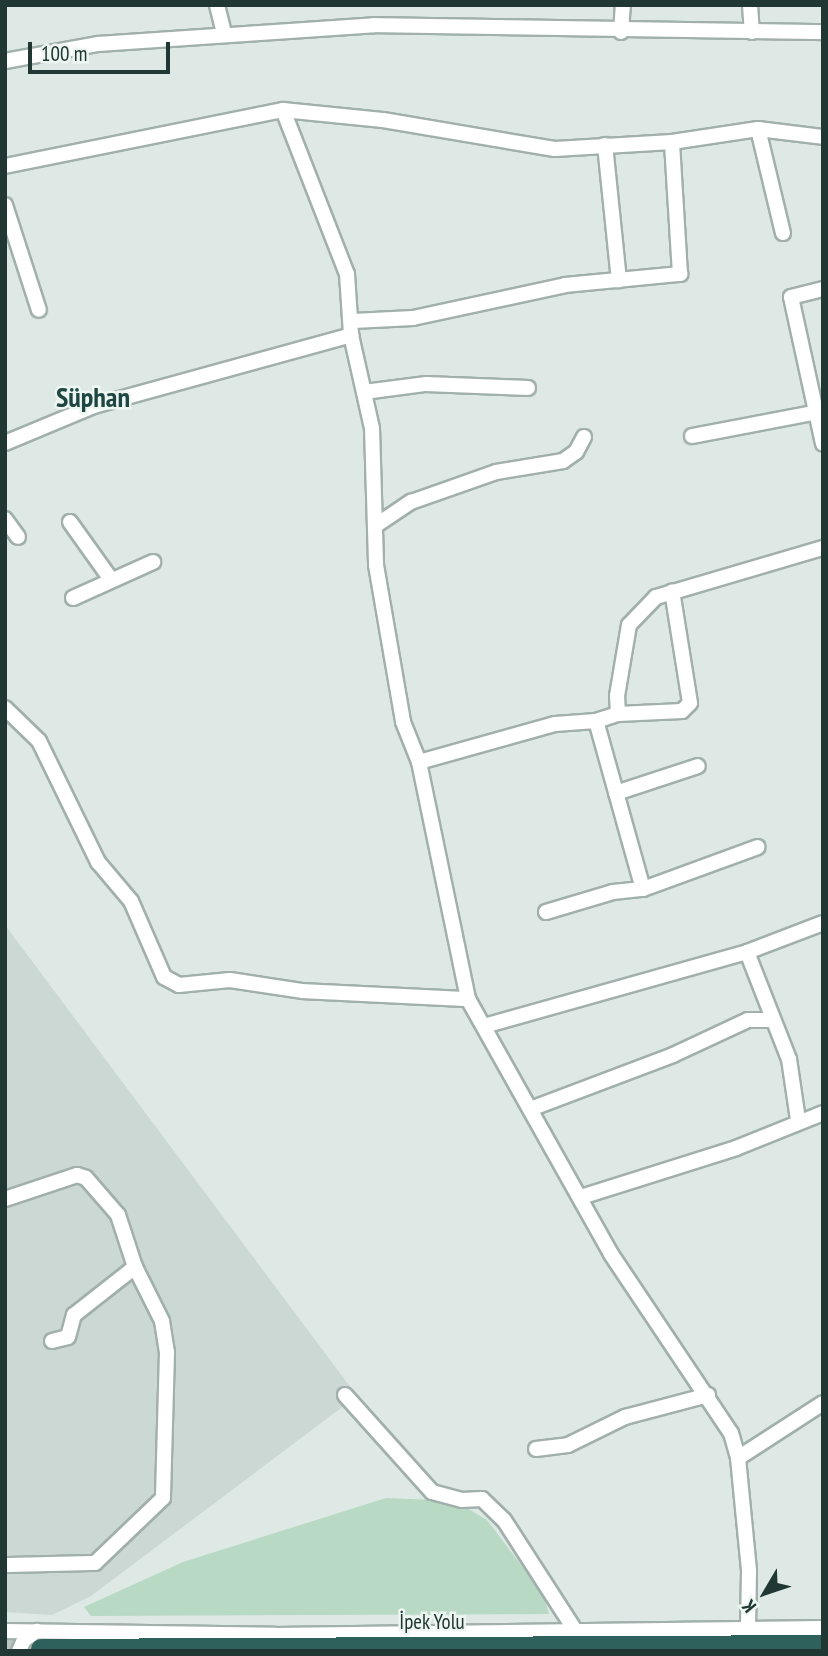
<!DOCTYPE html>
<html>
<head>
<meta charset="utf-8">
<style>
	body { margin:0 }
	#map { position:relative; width:828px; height:1656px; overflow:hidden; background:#dee9e5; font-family:"PT Sans Narrow",sans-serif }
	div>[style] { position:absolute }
	.built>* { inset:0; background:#ccd8d4 }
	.green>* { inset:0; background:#b8d9c4 }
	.highway-tunnel>* { height:21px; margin-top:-10.5px; transform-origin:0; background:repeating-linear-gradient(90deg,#b8c5c1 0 21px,transparent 0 31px) }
	.roads { filter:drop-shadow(2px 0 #a1b0ac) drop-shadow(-2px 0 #a1b0ac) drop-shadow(0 2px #a1b0ac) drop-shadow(0 -2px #a1b0ac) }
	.minor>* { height:14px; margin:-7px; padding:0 7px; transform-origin:7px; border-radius:7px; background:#fff }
	.highway>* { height:21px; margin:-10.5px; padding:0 10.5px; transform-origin:10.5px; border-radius:10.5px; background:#2e615c }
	span { translate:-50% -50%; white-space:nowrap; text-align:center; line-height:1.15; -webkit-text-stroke:5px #eef6f2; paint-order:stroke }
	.street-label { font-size:21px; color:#203733 }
	.district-label { font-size:28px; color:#1e4742; font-weight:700 }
	.frame { position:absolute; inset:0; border:7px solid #203733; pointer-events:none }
	.north { position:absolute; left:730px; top:1558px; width:70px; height:70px; -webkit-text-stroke:5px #eef6f2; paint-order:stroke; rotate:231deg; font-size:19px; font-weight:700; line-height:28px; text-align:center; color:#203733 }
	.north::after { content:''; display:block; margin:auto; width:24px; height:32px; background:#203733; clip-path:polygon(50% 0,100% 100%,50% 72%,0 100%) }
	.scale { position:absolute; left:28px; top:42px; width:142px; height:32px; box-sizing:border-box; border:4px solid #203733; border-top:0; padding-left:9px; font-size:21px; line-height:24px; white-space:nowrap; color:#203733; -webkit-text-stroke:5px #eef6f2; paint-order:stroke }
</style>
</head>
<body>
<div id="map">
	<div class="built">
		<i style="clip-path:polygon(5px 925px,357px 1396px,91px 1596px,52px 1615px,5px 1612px)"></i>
	</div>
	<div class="green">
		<i style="clip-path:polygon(386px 1498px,455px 1501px,487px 1520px,543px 1594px,549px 1614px,91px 1616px,84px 1607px,183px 1562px)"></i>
	</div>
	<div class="highway-tunnel">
		<i style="left:5px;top:1648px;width:36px;rotate:2deg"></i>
	</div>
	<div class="roads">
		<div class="minor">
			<i style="left:217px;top:5px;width:29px;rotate:76deg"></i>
			<i style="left:750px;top:5px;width:27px;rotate:86deg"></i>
			<i style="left:621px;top:32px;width:27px;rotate:-86deg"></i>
			<i style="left:5px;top:61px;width:95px;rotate:-10.4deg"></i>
			<i style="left:98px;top:44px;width:277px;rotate:-3.9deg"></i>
			<i style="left:374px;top:25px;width:449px;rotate:0.9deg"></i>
			<i style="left:283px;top:110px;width:176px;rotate:68.7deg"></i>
			<i style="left:347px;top:274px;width:61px;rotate:86.2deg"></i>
			<i style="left:351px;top:335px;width:95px;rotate:77.3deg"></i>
			<i style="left:372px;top:428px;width:137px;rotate:88.3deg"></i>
			<i style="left:376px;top:565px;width:159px;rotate:80.2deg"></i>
			<i style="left:403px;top:722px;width:43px;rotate:68.2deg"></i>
			<i style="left:419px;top:762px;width:242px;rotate:78.3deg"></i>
			<i style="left:468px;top:999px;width:292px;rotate:60.7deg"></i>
			<i style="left:611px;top:1254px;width:216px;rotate:56.2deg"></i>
			<i style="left:731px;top:1433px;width:26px;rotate:74deg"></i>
			<i style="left:738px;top:1458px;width:114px;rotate:84.4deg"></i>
			<i style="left:749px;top:1571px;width:57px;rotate:91deg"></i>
			<i style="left:758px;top:129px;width:107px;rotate:76.5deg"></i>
			<i style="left:605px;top:145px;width:136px;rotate:84.1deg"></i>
			<i style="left:5px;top:166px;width:284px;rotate:-11.4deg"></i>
			<i style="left:283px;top:110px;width:100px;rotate:5.7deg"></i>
			<i style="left:383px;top:120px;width:174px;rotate:9.6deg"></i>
			<i style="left:555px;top:149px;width:117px;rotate:-3.4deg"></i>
			<i style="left:672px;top:142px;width:87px;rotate:-8.6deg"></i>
			<i style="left:758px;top:129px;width:65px;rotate:7deg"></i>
			<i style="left:5px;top:205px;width:110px;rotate:72.1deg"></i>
			<i style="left:823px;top:289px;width:33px;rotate:166deg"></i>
			<i style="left:791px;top:297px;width:150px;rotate:77.7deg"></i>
			<i style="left:353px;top:321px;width:60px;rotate:-2.9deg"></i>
			<i style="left:413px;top:318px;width:156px;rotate:-12.2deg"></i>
			<i style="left:565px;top:285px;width:116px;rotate:-5.5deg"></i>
			<i style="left:680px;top:274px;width:132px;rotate:-93.5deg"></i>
			<i style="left:364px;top:392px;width:63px;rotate:-7.4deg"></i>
			<i style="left:426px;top:384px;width:102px;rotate:2.2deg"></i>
			<i style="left:692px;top:436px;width:133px;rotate:-10.8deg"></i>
			<i style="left:5px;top:443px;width:96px;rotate:-22.6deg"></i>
			<i style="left:94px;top:406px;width:267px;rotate:-15.4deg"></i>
			<i style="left:5px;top:519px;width:22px;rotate:54deg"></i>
			<i style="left:70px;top:522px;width:69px;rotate:54.5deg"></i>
			<i style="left:378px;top:524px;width:40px;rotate:-34deg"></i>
			<i style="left:411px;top:502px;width:90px;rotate:-19.4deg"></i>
			<i style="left:496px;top:472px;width:68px;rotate:-9.3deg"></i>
			<i style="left:563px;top:461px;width:16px;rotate:-35deg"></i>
			<i style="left:576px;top:452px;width:17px;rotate:-62deg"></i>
			<i style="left:73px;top:598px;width:88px;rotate:-24.2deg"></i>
			<i style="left:5px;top:708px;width:47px;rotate:44.1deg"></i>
			<i style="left:39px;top:741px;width:135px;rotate:64deg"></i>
			<i style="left:98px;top:862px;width:51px;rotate:49.8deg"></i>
			<i style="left:131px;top:901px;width:83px;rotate:66.5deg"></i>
			<i style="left:164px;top:977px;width:17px;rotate:28deg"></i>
			<i style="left:179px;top:985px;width:51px;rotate:-5.6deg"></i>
			<i style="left:230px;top:980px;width:74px;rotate:8.6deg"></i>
			<i style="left:303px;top:991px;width:165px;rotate:2.8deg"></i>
			<i style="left:618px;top:714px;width:64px;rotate:-2.7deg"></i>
			<i style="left:682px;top:711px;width:11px;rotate:-45deg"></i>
			<i style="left:690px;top:703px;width:113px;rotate:-99.1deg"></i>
			<i style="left:419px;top:762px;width:141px;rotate:-15.6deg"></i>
			<i style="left:555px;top:724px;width:41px;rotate:-4.2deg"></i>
			<i style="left:616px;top:793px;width:86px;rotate:-18.2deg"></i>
			<i style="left:643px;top:889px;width:174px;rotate:-105.6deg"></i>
			<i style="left:596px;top:721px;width:23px;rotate:-18deg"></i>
			<i style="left:618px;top:714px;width:18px;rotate:-93deg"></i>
			<i style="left:617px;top:696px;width:72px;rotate:-80.4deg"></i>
			<i style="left:629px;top:625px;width:39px;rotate:-46deg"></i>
			<i style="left:656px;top:597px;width:174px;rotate:-16.4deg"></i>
			<i style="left:546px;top:912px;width:70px;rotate:-16.6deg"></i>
			<i style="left:613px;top:892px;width:30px;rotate:-6deg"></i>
			<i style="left:643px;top:889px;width:122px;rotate:-20.1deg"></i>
			<i style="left:747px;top:952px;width:115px;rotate:68.6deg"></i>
			<i style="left:789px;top:1059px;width:62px;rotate:81.6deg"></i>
			<i style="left:484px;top:1026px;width:273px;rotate:-15.7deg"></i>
			<i style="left:747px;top:952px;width:81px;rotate:-20.9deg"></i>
			<i style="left:533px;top:1108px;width:150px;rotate:-20.7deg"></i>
			<i style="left:673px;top:1055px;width:83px;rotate:-25deg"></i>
			<i style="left:748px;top:1020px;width:23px"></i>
			<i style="left:581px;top:1197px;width:163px;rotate:-17.5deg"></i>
			<i style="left:736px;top:1148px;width:94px;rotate:-21.9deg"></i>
			<i style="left:5px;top:1199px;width:76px;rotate:-18.4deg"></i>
			<i style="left:77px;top:1175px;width:9px;rotate:18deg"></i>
			<i style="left:86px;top:1178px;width:49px;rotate:49.1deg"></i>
			<i style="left:118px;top:1215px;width:55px;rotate:71.9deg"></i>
			<i style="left:135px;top:1267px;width:60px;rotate:63.4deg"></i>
			<i style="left:162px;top:1321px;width:31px;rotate:81deg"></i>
			<i style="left:167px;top:1352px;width:146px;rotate:91.6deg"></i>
			<i style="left:163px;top:1498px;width:94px;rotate:136.3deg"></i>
			<i style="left:95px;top:1563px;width:90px;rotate:178.7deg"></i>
			<i style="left:52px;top:1341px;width:16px;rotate:-14deg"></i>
			<i style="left:68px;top:1337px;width:23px;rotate:-75deg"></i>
			<i style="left:74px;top:1315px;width:78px;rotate:-38.2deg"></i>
			<i style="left:345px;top:1395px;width:130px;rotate:48.1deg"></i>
			<i style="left:432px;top:1492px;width:31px;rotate:15deg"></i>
			<i style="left:462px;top:1500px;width:20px;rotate:-3deg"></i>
			<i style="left:482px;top:1499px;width:30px;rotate:44deg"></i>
			<i style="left:504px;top:1520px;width:131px;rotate:57.2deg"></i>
			<i style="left:536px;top:1449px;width:32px;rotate:-7deg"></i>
			<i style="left:568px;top:1445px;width:64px;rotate:-26.2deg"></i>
			<i style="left:625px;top:1417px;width:86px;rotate:-14.8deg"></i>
			<i style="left:738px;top:1458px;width:101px;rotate:-32.9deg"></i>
			<i style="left:5px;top:1631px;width:270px;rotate:0.8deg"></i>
			<i style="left:275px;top:1635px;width:548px;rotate:-0.73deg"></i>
			<i style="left:19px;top:1651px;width:12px;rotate:-66deg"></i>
			<i style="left:24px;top:1640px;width:16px;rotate:-35deg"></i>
		</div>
		<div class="highway">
			<i style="left:41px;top:1649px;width:782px;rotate:-0.29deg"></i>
		</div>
	</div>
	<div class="street-label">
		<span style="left:432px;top:1622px">İpek Yolu</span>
	</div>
	<div class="district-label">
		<span style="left:93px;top:397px">Süphan</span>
	</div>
	<div class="frame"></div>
	<div class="north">K</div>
	<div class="scale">100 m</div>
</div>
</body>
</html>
